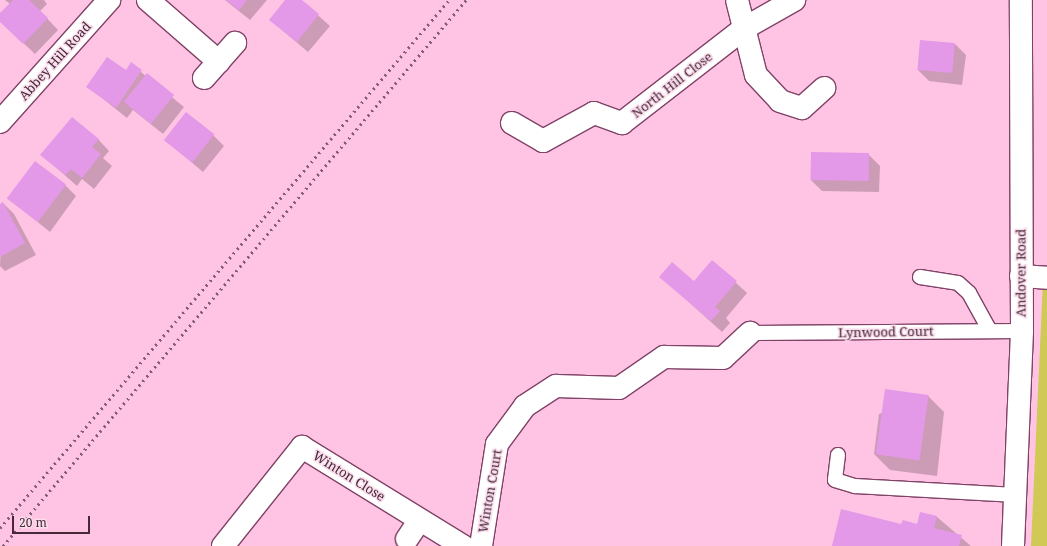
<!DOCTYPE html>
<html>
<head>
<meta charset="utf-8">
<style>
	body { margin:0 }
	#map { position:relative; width:1047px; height:546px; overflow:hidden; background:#ffc4e4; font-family:"Noto Serif",serif }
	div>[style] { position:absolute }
	.green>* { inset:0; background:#d1c956 }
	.shadow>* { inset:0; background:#0003 }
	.building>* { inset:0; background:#e498e8; transform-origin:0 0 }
	.roads { filter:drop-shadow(1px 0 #804266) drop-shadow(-1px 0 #804266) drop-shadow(0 1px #804266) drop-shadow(0 -1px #804266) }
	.lane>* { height:14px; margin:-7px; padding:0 7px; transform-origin:7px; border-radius:7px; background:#fff }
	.street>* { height:22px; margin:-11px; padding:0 11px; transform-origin:11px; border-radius:11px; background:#fff }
	.secondary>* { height:22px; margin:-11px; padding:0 11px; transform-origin:11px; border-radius:11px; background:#fff }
	.rail>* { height:3px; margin-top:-1.5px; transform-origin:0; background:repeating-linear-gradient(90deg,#835d72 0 2px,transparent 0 6px) }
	span { translate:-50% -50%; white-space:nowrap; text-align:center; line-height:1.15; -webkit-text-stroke:3px #fadceb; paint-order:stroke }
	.street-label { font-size:13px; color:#452939 }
	.scale { position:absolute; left:12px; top:516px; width:78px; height:18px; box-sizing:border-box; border:2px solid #452939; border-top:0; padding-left:5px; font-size:12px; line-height:14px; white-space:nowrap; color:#452939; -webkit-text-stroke:3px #fadceb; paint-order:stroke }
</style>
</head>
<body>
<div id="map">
	<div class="green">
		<i style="clip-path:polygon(1043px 281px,1047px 282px,1047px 546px,1031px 546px)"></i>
	</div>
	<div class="shadow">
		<i style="clip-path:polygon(5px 0,44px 0,47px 4px,40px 11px,58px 30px,35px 54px,0 21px,0 15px,10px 4px)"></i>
		<i style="clip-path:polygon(225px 0,267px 0,250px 20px)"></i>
		<i style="clip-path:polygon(286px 0,301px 0,330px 26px,308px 52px,270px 20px)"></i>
		<i style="clip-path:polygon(955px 44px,966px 55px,962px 85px,929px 81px,918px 70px)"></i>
		<i style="clip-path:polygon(131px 64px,184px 107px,163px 134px,133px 110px,127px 118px,88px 87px,126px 72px)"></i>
		<i style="clip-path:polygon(213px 135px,224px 146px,203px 172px,165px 140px)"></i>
		<i style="clip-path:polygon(98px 139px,109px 151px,103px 158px,112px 166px,94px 189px,82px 179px,77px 186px,42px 155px)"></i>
		<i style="clip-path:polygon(868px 154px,880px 166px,879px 192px,822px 191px,811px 180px)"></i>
		<i style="clip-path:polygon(65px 185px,76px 196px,50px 232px,9px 199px)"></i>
		<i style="clip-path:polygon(3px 203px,14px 214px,36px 255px,5px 271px,0 266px)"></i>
		<i style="clip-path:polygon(712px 261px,747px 293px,726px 318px,730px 323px,722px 332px,661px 277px,694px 282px)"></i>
		<i style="clip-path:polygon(928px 396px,944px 412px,937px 476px,890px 470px,874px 454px,879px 414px)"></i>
		<i style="clip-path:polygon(921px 513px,937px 517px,971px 546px,833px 546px,902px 526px,918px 525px)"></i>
	</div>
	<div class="building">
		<i style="clip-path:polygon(13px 0,29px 0,48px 18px,23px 44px,0 22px,0 13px)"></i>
		<i style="clip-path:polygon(226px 0,247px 0,239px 10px)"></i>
		<i style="clip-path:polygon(285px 0,302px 0,319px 14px,297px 42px,269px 20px)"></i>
		<i style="left:920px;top:40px;width:35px;height:30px;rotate:5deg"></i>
		<i style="clip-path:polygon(107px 57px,126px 70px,131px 62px,142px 70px,116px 108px,86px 87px)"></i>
		<i style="left:147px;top:73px;width:35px;height:37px;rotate:39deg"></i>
		<i style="left:186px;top:112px;width:36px;height:36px;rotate:38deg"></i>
		<i style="clip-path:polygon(72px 117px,99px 139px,92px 147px,101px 154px,82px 178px,71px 169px,65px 175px,40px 155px)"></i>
		<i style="left:811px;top:152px;width:58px;height:28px;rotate:1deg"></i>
		<i style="left:35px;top:161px;width:39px;height:47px;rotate:37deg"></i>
		<i style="clip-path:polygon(3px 202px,25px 243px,0 257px,0 204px)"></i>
		<i style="clip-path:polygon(712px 260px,737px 281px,715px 307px,720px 311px,711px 321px,659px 277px,672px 262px,694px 281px)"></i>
		<i style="left:885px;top:389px;width:44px;height:66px;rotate:8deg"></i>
		<i style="clip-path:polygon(841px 509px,901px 524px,903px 520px,917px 524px,920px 512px,937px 516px,934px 528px,962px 535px,959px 546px,832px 546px)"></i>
	</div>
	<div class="roads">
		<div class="lane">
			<i style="left:920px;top:277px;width:38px;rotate:9deg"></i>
			<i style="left:958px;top:283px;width:15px;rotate:42deg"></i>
			<i style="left:969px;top:293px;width:43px;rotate:61.1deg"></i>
			<i style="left:750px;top:333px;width:272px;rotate:-0.4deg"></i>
			<i style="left:838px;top:455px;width:25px;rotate:97deg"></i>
			<i style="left:835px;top:480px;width:21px;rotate:17deg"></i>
			<i style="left:855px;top:486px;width:161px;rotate:3.2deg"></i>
		</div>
		<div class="street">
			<i style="left:148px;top:0;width:94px;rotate:41.1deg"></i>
			<i style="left:737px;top:0;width:77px;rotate:75.8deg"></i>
			<i style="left:756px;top:75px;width:35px;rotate:47deg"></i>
			<i style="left:780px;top:101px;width:23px;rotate:18deg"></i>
			<i style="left:802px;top:108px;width:30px;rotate:-42deg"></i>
			<i style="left:204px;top:78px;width:47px;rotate:-48.5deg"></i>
			<i style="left:0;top:122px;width:164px;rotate:-48.2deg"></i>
			<i style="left:512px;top:123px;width:36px;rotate:30deg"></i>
			<i style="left:543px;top:141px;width:58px;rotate:-28.8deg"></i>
			<i style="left:594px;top:113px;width:30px;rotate:20deg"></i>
			<i style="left:622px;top:123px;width:153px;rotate:-37.8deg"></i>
			<i style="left:743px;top:29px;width:59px;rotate:-29.6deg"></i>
			<i style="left:407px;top:539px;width:22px;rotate:-56deg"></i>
			<i style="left:223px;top:546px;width:127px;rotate:-51.4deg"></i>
			<i style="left:302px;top:447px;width:189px;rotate:31.6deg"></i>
			<i style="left:481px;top:546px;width:103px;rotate:-81.1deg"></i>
			<i style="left:497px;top:444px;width:47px;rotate:-53.6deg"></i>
			<i style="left:525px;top:406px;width:37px;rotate:-33deg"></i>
			<i style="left:556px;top:386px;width:63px;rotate:1.8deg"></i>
			<i style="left:619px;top:388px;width:55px;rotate:-34.6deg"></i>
			<i style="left:664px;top:357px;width:59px;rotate:1deg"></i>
			<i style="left:723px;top:358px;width:37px;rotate:-43deg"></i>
		</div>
		<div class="secondary">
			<i style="left:1021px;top:276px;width:26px;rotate:4deg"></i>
			<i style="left:1013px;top:546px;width:215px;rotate:-87.6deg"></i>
			<i style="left:1022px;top:331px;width:331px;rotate:-90.2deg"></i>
		</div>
	</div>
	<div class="rail">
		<i style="left:0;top:528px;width:693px;rotate:-49.62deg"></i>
		<i style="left:3px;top:546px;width:716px;rotate:-49.7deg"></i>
	</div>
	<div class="street-label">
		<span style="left:55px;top:61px;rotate:-48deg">Abbey Hill Road</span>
		<span style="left:672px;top:85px;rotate:-38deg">North Hill Close</span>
		<span style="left:1021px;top:273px;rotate:-90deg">Andover Road</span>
		<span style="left:886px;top:332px;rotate:-1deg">Lynwood Court</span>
		<span style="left:349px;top:476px;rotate:32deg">Winton Close</span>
		<span style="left:490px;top:491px;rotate:-80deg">Winton Court</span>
	</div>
	<div class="scale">20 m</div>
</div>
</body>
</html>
